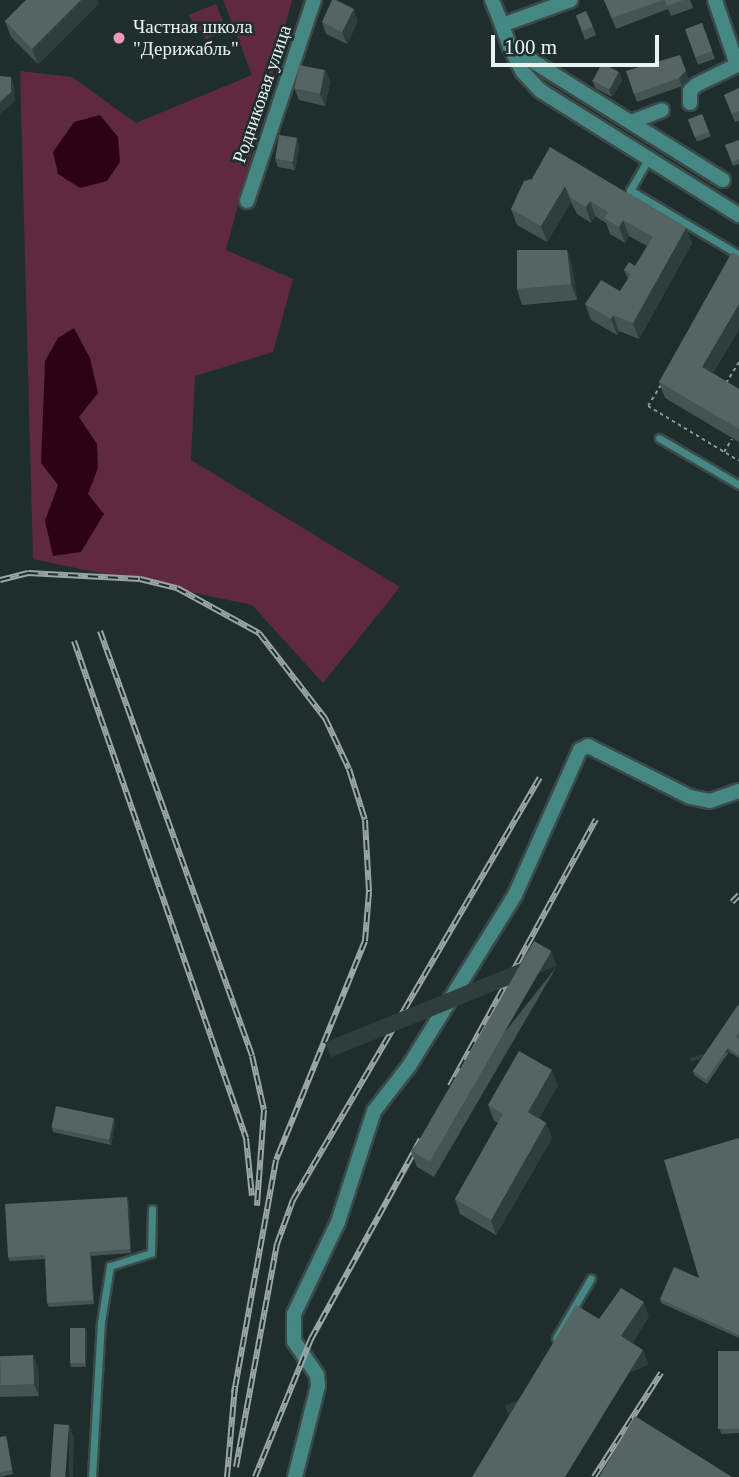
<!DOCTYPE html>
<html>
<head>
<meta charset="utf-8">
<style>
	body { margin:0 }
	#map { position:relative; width:739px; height:1477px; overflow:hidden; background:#1e2e2d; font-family:Georgia,serif }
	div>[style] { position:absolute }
	.green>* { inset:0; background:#5f2a3d }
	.water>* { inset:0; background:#2c0213 }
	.path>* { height:2px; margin-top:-1px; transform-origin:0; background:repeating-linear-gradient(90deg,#8d9a99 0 3.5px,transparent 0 7px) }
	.roads { filter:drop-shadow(2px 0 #3b4a49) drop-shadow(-2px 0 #3b4a49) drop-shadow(0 2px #3b4a49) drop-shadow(0 -2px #3b4a49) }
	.lane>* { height:7px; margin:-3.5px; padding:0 3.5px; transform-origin:3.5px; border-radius:3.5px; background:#458782 }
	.street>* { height:14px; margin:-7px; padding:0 7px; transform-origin:7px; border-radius:7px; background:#458782 }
	.rail>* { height:6px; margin-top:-3px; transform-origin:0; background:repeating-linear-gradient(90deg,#1e2e2d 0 10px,#9aa6a5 0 20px); box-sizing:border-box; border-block:2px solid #9aa6a5 }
	.wall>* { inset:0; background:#445452; transform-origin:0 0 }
	.shaded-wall>* { inset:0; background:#2e3e3c; transform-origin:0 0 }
	.building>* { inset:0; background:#566563; transform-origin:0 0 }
	.dots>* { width:19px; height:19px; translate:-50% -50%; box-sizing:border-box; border:4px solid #1e2e2d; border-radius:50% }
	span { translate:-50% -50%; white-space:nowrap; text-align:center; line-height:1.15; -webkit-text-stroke:5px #1e2e2d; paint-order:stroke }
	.poi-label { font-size:19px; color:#eaf3f2 }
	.left { translate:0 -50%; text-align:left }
	.street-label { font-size:19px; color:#eaf3f2 }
	.scale { position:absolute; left:491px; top:35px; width:168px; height:32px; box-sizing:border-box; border:4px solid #eaf3f2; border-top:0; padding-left:9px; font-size:21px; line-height:24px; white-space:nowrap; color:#eaf3f2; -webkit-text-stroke:5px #1e2e2d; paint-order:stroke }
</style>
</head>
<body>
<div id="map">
	<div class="green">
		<i style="clip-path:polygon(223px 0,292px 0,226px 250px,293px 279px,273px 352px,195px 376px,191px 460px,400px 587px,323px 683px,252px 605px,33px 559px,20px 71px,72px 77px,136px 123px,252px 75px)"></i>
		<i style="clip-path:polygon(216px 4px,227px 31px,206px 39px,188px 15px)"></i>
	</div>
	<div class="water">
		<i style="clip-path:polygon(100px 115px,118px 137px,120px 162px,107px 181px,80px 188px,58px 174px,53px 152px,74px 122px)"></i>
		<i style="clip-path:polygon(74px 328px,90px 358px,98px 393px,79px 417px,97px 444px,98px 468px,88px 494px,104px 514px,81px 552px,53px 556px,45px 521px,58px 485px,41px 463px,45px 361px,58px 338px)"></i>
	</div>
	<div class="path">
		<i style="left:726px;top:383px;width:25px;rotate:-58deg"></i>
		<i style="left:661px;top:385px;width:25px;rotate:122deg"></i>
		<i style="left:648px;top:406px;width:106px;rotate:31.1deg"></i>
		<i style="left:724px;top:452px;width:15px;rotate:-58deg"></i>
	</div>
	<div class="roads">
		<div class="lane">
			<i style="left:647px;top:161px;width:34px;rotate:120deg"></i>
			<i style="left:630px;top:190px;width:127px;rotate:30.8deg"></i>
			<i style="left:659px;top:438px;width:93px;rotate:30.4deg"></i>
			<i style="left:556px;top:1338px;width:69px;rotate:-59.7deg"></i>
			<i style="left:92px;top:1477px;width:155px;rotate:-86.7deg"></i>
			<i style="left:101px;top:1322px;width:57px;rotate:-80.9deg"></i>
			<i style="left:110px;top:1266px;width:43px;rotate:-17.6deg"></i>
			<i style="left:151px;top:1253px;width:44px;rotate:-88.7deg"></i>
		</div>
		<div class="street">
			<i style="left:492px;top:0;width:27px;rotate:68deg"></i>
			<i style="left:502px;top:25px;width:73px;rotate:-19.9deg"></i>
			<i style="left:502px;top:25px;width:23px;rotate:70deg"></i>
			<i style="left:510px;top:47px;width:251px;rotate:32deg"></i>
			<i style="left:510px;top:47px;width:28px;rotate:63deg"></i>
			<i style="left:523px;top:72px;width:26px;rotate:47deg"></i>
			<i style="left:541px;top:91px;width:234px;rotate:32.1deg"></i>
			<i style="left:690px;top:103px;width:12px;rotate:-90deg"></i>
			<i style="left:690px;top:91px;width:8px;rotate:-45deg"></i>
			<i style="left:696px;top:85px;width:46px;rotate:-26deg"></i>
			<i style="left:737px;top:65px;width:69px;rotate:-108.7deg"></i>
			<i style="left:631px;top:122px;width:33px;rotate:-21deg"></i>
			<i style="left:247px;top:201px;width:212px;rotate:-71.6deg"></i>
			<i style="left:295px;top:1477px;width:94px;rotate:-75.8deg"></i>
			<i style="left:318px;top:1386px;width:11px;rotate:-95deg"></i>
			<i style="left:317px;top:1375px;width:41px;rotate:-124.1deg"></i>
			<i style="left:294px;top:1341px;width:27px;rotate:-90deg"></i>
			<i style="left:294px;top:1314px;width:102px;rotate:-64.4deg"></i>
			<i style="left:338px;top:1222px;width:117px;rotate:-72deg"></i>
			<i style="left:374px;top:1111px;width:57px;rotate:-52.1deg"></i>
			<i style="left:409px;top:1066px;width:201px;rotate:-58.2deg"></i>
			<i style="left:515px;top:895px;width:159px;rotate:-65.9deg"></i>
			<i style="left:580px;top:750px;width:9px;rotate:-27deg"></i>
			<i style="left:588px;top:746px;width:114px;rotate:26.6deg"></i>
			<i style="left:690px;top:797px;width:20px;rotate:11deg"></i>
			<i style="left:710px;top:801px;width:31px;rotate:-19deg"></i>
		</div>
	</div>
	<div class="rail">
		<i style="left:0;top:580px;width:29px;rotate:-14deg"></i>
		<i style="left:28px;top:573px;width:112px;rotate:3.1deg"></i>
		<i style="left:140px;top:579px;width:38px;rotate:14deg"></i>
		<i style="left:177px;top:588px;width:94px;rotate:28.8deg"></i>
		<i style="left:259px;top:633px;width:108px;rotate:52.2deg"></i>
		<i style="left:325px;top:718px;width:56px;rotate:64.8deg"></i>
		<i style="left:349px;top:769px;width:53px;rotate:72.6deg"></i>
		<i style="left:365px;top:820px;width:72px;rotate:86.8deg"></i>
		<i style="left:369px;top:892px;width:49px;rotate:94.7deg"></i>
		<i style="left:365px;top:941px;width:236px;rotate:112.1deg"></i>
		<i style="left:276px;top:1160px;width:237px;rotate:100.2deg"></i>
		<i style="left:100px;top:631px;width:451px;rotate:70.3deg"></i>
		<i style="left:252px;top:1056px;width:55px;rotate:77.5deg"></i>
		<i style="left:264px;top:1110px;width:96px;rotate:94.2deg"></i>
		<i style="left:74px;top:641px;width:526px;rotate:70.91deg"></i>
		<i style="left:246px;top:1138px;width:58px;rotate:84.1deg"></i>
		<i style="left:732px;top:902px;width:10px;rotate:-45deg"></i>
		<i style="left:450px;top:1086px;width:304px;rotate:-61.3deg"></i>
		<i style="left:236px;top:1467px;width:227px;rotate:-79.6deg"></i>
		<i style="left:277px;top:1244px;width:47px;rotate:-70deg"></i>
		<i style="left:293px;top:1200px;width:489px;rotate:-59.7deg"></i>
		<i style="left:227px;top:1477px;width:91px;rotate:-85deg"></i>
		<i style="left:255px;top:1477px;width:149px;rotate:-67.9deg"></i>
		<i style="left:311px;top:1339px;width:228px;rotate:-61.2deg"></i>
		<i style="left:594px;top:1477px;width:124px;rotate:-57.2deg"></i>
	</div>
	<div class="wall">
		<i style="clip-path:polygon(26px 0,98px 0,99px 3px,38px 64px,11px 37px,5px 21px)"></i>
		<i style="clip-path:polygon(604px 0,690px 0,693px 8px,671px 16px,668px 9px,616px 29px)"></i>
		<i style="clip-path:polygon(576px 16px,593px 27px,596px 35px,585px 40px)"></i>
		<i style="clip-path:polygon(358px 21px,347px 44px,326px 34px,322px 22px)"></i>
		<i style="left:702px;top:23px;width:38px;height:18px;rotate:70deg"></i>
		<i style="clip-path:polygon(325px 70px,330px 82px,325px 106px,299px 100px,294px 88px)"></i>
		<i style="clip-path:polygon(626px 71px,689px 79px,682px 86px,637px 102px)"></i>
		<i style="clip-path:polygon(619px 72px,622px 81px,612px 97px,595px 88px,592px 80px)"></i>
		<i style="clip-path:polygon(739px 88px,739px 121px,735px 122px,724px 95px)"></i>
		<i style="left:702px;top:114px;width:24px;height:15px;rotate:68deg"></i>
		<i style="clip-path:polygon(297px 138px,299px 146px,295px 170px,278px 167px,275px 159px)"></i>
		<i style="clip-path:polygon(739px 141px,739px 164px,733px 166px,725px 145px)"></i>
		<i style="clip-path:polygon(550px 147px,692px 243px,639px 339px,619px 331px,617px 335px,591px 320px,585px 304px,620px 291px,628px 279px,624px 270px,635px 266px,647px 246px,629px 236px,625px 243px,610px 234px,606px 223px,595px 216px,591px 223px,577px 214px,571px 202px,547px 242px,517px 225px,511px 209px,532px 179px)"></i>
		<i style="clip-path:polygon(567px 250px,572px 266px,577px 300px,522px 305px,517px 289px)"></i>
		<i style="clip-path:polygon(739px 256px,739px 329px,713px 373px,739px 389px,739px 442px,665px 398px,659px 382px)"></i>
		<i style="clip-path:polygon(557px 966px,434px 1177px,417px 1167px,411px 1151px)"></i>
		<i style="clip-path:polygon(739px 1006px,739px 1058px,729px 1052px,707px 1084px,694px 1075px,693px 1071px)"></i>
		<i style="clip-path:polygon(558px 1085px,539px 1118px,546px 1123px,552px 1138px,496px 1235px,460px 1214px,455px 1199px,498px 1123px,494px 1121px,488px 1105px)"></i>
		<i style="clip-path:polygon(114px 1118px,115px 1122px,111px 1145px,53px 1132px,52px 1128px)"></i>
		<i style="clip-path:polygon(739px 1138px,739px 1338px,661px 1303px,660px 1299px,699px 1278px)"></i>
		<i style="clip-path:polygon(127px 1197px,129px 1201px,131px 1253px,91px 1256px,94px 1304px,49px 1307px,47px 1303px,45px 1259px,10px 1261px,8px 1257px)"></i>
		<i style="clip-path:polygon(85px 1328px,87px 1332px,86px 1367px,71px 1367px,70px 1363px)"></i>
		<i style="clip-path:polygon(739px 1351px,739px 1433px,721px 1434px,720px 1430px)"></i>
		<i style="clip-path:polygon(0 1357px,38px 1367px,39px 1396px,0 1397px)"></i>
		<i style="clip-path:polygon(0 1437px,7px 1440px,13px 1474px,0 1477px)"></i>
	</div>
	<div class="shaded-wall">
		<i style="clip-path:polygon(81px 0,98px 0,99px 3px,38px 64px,32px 49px)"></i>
		<i style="clip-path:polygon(354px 9px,358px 21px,347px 44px,342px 32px)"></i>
		<i style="clip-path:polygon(325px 70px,330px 82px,325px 106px,320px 94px)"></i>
		<i style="clip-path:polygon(686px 71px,689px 79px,682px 86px,679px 78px)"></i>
		<i style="clip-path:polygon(619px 72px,622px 81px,612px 97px,609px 89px)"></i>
		<i style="clip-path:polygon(11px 77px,14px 86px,15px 101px,0 114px,0 102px)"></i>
		<i style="clip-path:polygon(297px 138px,299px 146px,295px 170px,292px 162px)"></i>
		<i style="clip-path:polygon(565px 186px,571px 202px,547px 242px,541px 226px)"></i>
		<i style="clip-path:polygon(590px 201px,595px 216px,591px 223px,586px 207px)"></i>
		<i style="clip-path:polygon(623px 220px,629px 236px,625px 243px,619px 227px)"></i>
		<i style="clip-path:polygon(686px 228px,692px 243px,639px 339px,633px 323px)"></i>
		<i style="clip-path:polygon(567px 250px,572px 266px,577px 300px,571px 284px)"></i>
		<i style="clip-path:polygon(739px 304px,739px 329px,708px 382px,702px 367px)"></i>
		<i style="clip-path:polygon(613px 315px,619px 331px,617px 335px,611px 319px)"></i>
		<i style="left:551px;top:951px;width:16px;height:244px;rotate:68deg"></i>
		<i style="left:728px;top:1048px;width:4px;height:39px;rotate:76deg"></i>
		<i style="clip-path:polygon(552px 1070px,558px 1085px,533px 1128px,528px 1112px)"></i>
		<i style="clip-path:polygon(114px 1118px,115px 1122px,111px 1145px,109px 1140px)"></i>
		<i style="clip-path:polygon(546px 1123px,552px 1138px,496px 1235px,491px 1220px)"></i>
		<i style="clip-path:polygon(127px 1197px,129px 1201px,131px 1253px,130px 1249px)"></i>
		<i style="clip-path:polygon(90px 1252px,91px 1256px,94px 1304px,93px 1300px)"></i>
		<i style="clip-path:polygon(644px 1302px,649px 1317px,627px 1352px,621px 1336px)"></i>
		<i style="clip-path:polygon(85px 1328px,87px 1332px,86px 1367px,85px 1363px)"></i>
		<i style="left:643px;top:1350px;width:16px;height:149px;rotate:68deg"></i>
		<i style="clip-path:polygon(33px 1355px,38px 1367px,39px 1396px,34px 1384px)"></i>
		<i style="clip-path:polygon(69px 1425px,74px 1437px,73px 1477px,69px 1477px)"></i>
	</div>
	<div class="building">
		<i style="clip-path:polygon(26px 0,81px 0,32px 49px,5px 21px)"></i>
		<i style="clip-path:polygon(332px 0,336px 0,354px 9px,342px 32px,322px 22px)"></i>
		<i style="clip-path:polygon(604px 0,663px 0,612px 18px)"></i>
		<i style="clip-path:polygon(665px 0,683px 0,667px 6px)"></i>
		<i style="left:586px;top:11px;width:17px;height:11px;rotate:66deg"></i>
		<i style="left:702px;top:23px;width:30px;height:18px;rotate:70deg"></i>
		<i style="clip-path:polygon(680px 55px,686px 71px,679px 78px,634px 94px,626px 71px)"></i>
		<i style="left:602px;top:63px;width:19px;height:20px;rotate:28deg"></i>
		<i style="left:299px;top:65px;width:26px;height:24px;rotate:11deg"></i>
		<i style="clip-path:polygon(0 76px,11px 77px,11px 92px,0 102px)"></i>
		<i style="clip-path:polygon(739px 88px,739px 111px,732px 114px,724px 95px)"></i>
		<i style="left:702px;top:114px;width:19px;height:15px;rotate:69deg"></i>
		<i style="left:279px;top:135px;width:18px;height:24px;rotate:9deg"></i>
		<i style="clip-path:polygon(739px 140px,739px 159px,732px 162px,725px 145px)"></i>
		<i style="clip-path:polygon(550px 147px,686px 228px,633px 323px,613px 315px,611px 319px,585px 304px,601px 280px,620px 291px,631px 274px,624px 270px,629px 262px,635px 266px,653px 237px,623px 220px,619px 227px,604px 218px,608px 212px,590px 201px,586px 207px,571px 198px,565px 186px,541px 226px,511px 209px,524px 181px,532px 179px)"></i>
		<i style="clip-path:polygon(517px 250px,567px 250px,571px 284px,517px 289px)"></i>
		<i style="clip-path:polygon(732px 252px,739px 256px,739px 304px,702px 367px,739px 389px,739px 429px,659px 382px)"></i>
		<i style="left:534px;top:941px;width:20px;height:243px;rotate:30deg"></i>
		<i style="clip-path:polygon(738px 1005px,739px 1006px,739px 1032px,735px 1037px,739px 1039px,739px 1055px,728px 1048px,706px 1080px,693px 1071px)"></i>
		<i style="clip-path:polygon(519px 1051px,552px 1070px,528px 1112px,546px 1123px,491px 1220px,455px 1199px,503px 1114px,488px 1105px)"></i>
		<i style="left:56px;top:1106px;width:59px;height:22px;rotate:12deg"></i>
		<i style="clip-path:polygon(739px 1138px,739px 1335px,660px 1299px,674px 1267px,699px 1278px,664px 1160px)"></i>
		<i style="clip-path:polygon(127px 1197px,130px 1249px,90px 1252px,93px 1300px,47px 1303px,45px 1255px,8px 1257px,5px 1204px)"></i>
		<i style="clip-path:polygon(621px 1288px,644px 1302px,621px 1336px,643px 1350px,565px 1477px,472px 1477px,576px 1305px,599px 1319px)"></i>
		<i style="left:70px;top:1328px;width:15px;height:35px"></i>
		<i style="left:739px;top:1351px;width:78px;height:21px;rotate:90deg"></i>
		<i style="left:33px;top:1355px;width:29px;height:33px;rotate:88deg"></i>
		<i style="clip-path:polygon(635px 1416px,732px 1477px,599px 1477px)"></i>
		<i style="left:54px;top:1424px;width:15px;height:53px;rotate:4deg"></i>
		<i style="clip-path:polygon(6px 1436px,12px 1470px,0 1472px,0 1437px)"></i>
	</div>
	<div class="dots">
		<i style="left:119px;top:38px;background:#f09ab5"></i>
	</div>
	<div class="poi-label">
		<span class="left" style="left:133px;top:38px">Частная школа<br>"Дерижабль"</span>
	</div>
	<div class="street-label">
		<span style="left:262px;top:94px;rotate:-71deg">Родниковая улица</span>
	</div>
	<div class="scale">100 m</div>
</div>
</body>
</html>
